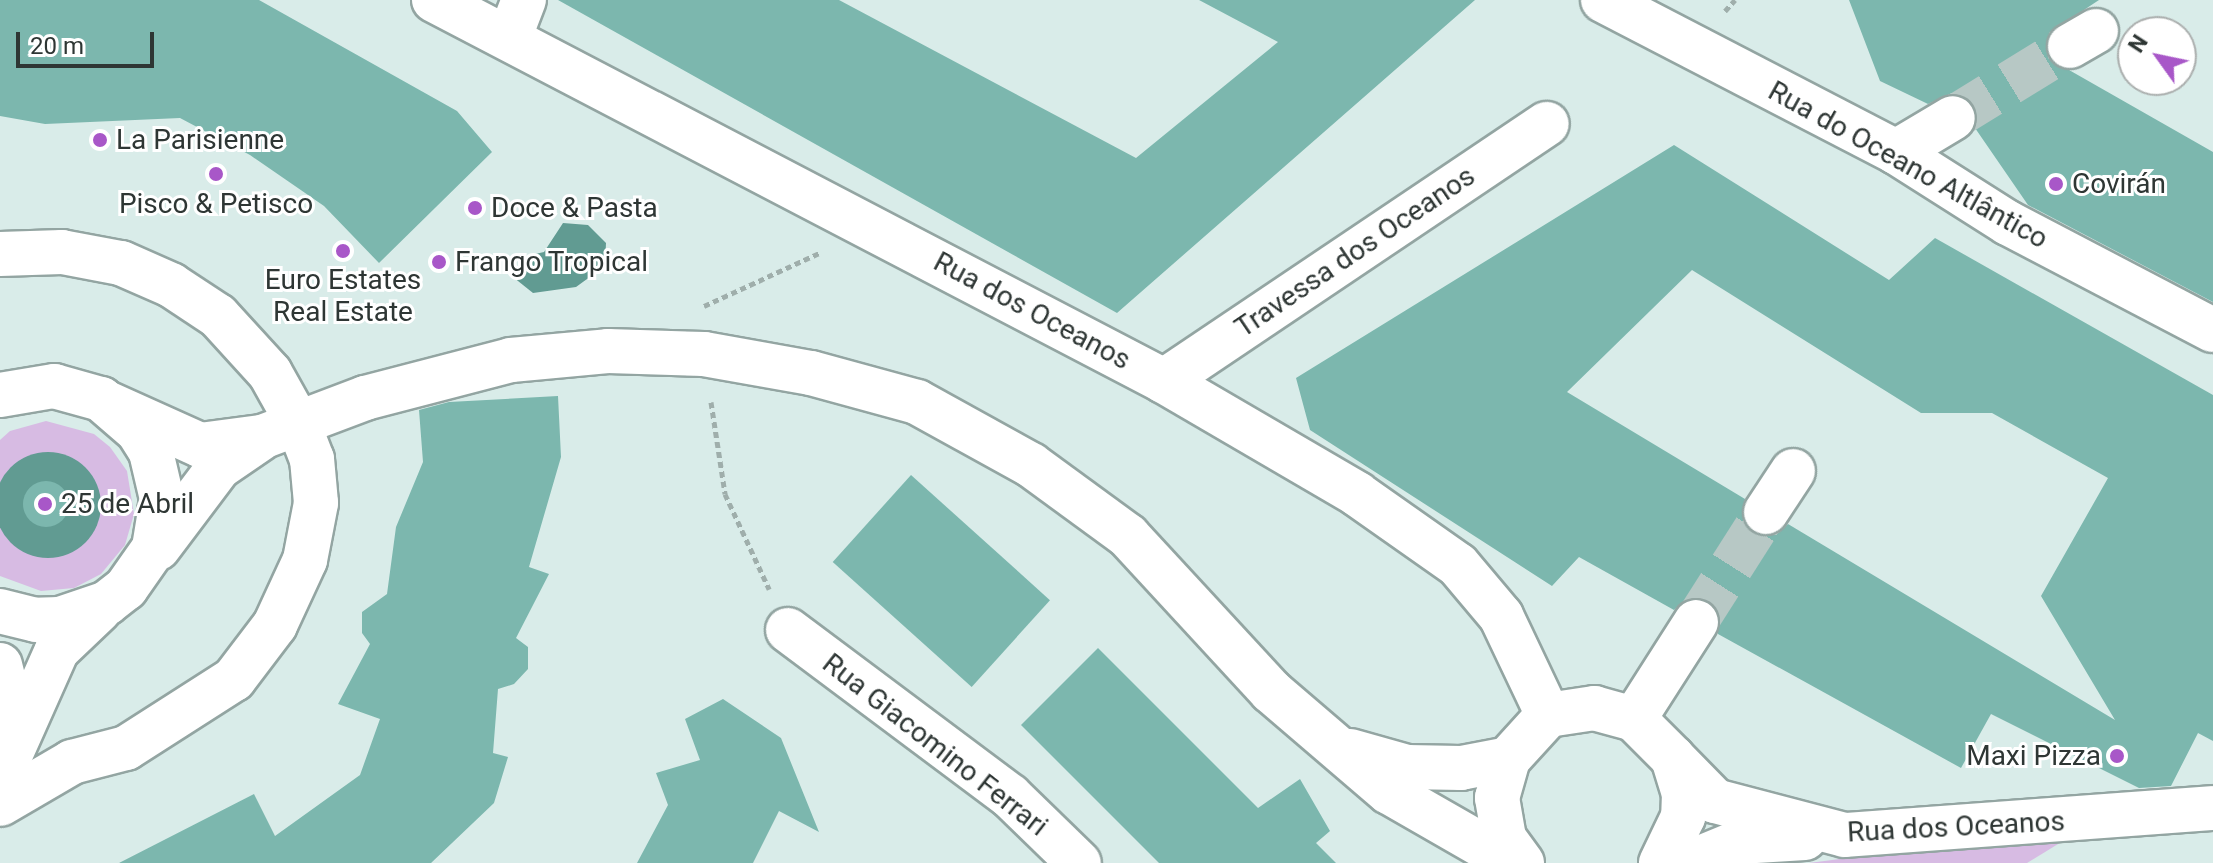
<!DOCTYPE html>
<html>
<head>
<meta charset="utf-8">
<style>
	body { margin:0 }
	#map { position:relative; width:2213px; height:863px; overflow:hidden; background:#d9ece9; font-family:Roboto,sans-serif }
	div>[style] { position:absolute }
	.green>* { inset:0; background:#d7bbe3 }
	.water>* { inset:0; background:#619b92 }
	.round { border-radius:50% }
	.building>* { inset:0; background:#7cb7ae; transform-origin:0 0 }
	.minor-tunnel>* { height:44px; margin-top:-22px; transform-origin:0; background:repeating-linear-gradient(90deg,#b7c8c5 0 44px,transparent 0 66px) }
	.path>* { height:5px; margin-top:-2.5px; transform-origin:0; background:repeating-linear-gradient(90deg,#9faeab 0 6px,transparent 0 10px) }
	.roads { filter:drop-shadow(2px 0 #93a5a2) drop-shadow(-2px 0 #93a5a2) drop-shadow(0 2px #93a5a2) drop-shadow(0 -2px #93a5a2) }
	.minor>* { height:44px; margin:-22px; padding:0 22px; transform-origin:22px; border-radius:22px; background:#fff }
	.dots>* { width:22px; height:22px; translate:-50% -50%; box-sizing:border-box; border:4px solid #fff; border-radius:50% }
	span { translate:-50% -50%; white-space:nowrap; text-align:center; line-height:1.15; -webkit-text-stroke:6px #fff; paint-order:stroke }
	.poi-label { font-size:28px; color:#2e3634 }
	.left { translate:0 -50%; text-align:left }
	.right { translate:-100% -50%; text-align:right }
	.street-label { font-size:28px; color:#2e3634 }
	.north { position:absolute; left:2117px; top:16px; width:80px; height:80px; box-sizing:border-box; background:#fff; border:2px solid #abafae; border-radius:50%; rotate:303deg; font-size:22px; font-weight:700; line-height:32px; text-align:center; color:#2e3634 }
	.north::after { content:''; display:block; margin:auto; width:28px; height:36px; background:#a857c8; clip-path:polygon(50% 0,100% 100%,50% 72%,0 100%) }
	.scale { position:absolute; left:16px; top:32px; width:138px; height:36px; box-sizing:border-box; border:4px solid #2e3634; border-top:0; padding-left:10px; font-size:24px; line-height:28px; white-space:nowrap; color:#2e3634; -webkit-text-stroke:6px #fff; paint-order:stroke }
</style>
</head>
<body>
<div id="map">
	<div class="green">
		<i style="clip-path:polygon(46px 421px,94px 434px,110px 447px,127px 471px,134px 514px,125px 545px,101px 574px,74px 588px,41px 591px,0 576px,0 440px,10px 431px)"></i>
		<i style="clip-path:polygon(2063px 841px,2027px 863px,1809px 863px,1886px 853px)"></i>
	</div>
	<div class="water">
		<i style="clip-path:polygon(563px 223px,588px 225px,606px 243px,605px 266px,576px 287px,533px 293px,513px 277px,522px 257px,544px 252px)"></i>
		<i class="round" style="left:-5px;top:452px;width:106px;height:106px"></i>
	</div>
	<div class="building">
		<i style="clip-path:polygon(0 0,259px 0,457px 111px,492px 152px,379px 263px,324px 206px,250px 155px,180px 118px,45px 124px,0 116px)"></i>
		<i style="clip-path:polygon(558px 0,839px 0,1136px 158px,1278px 42px,1199px 0,1475px 0,1117px 313px)"></i>
		<i style="clip-path:polygon(1849px 0,2099px 0,2049px 33px,2048px 58px,2213px 152px,2213px 302px,2028px 205px,1975px 128px,1975px 106px,1966px 97px,1952px 93px,1928px 104px,1880px 81px)"></i>
		<i style="clip-path:polygon(evenodd,1674px 145px,1889px 280px,1935px 238px,2213px 395px,2213px 741px,2198px 733px,2171px 786px,2139px 788px,1991px 714px,1961px 768px,1718px 634px,1718px 611px,1709px 601px,1685px 600px,1674px 610px,1579px 557px,1552px 586px,1310px 430px,1296px 378px,1674px 145px,1692px 270px,1921px 413px,1992px 413px,2108px 478px,2041px 596px,2115px 720px,1788px 524px,1776px 535px,1753px 533px,1743px 522px,1745px 499px,1567px 392px,1692px 270px)"></i>
		<i style="clip-path:polygon(558px 396px,561px 457px,529px 567px,549px 574px,516px 638px,528px 647px,528px 669px,514px 684px,498px 689px,493px 753px,508px 757px,494px 803px,431px 863px,119px 863px,254px 794px,275px 836px,360px 775px,380px 719px,338px 704px,370px 644px,362px 633px,362px 612px,387px 594px,396px 527px,423px 462px,419px 410px,449px 402px)"></i>
		<i style="left:911px;top:475px;width:187px;height:117px;rotate:42deg"></i>
		<i class="round" style="left:23px;top:481px;width:46px;height:46px"></i>
		<i style="clip-path:polygon(1098px 648px,1258px 808px,1300px 779px,1330px 831px,1316px 843px,1336px 863px,1159px 863px,1021px 725px)"></i>
		<i style="clip-path:polygon(723px 699px,781px 738px,819px 832px,779px 811px,753px 863px,637px 863px,668px 805px,656px 773px,700px 760px,685px 719px)"></i>
	</div>
	<div class="minor-tunnel">
		<i style="left:1953px;top:118px;width:137px;rotate:-31.6deg"></i>
		<i style="left:1696px;top:622px;width:130px;rotate:-57.5deg"></i>
	</div>
	<div class="path">
		<i style="left:1725px;top:11px;width:15px;rotate:-48deg"></i>
		<i style="left:704px;top:306px;width:127px;rotate:-24.7deg"></i>
		<i style="left:711px;top:402px;width:93px;rotate:81.3deg"></i>
		<i style="left:725px;top:494px;width:105px;rotate:65.1deg"></i>
	</div>
	<div class="roads">
		<div class="minor">
			<i style="left:434px;top:0;width:823px;rotate:27.56deg"></i>
			<i style="left:1164px;top:381px;width:224px;rotate:30.3deg"></i>
			<i style="left:1357px;top:494px;width:123px;rotate:35.1deg"></i>
			<i style="left:1458px;top:565px;width:67px;rotate:49.9deg"></i>
			<i style="left:1501px;top:616px;width:110px;rotate:64.6deg"></i>
			<i style="left:1603px;top:0;width:330px;rotate:27.4deg"></i>
			<i style="left:1896px;top:152px;width:133px;rotate:32.4deg"></i>
			<i style="left:2008px;top:223px;width:231px;rotate:27.6deg"></i>
			<i style="left:510px;top:36px;width:39px;rotate:-69deg"></i>
			<i style="left:2070px;top:46px;width:30px;rotate:-30deg"></i>
			<i style="left:1896px;top:152px;width:66px;rotate:-30.8deg"></i>
			<i style="left:0;top:254px;width:62px;rotate:-1.8deg"></i>
			<i style="left:62px;top:252px;width:60px;rotate:10.6deg"></i>
			<i style="left:121px;top:263px;width:55px;rotate:23.7deg"></i>
			<i style="left:171px;top:285px;width:56px;rotate:33.4deg"></i>
			<i style="left:218px;top:316px;width:77px;rotate:47.6deg"></i>
			<i style="left:270px;top:373px;width:57px;rotate:60.8deg"></i>
			<i style="left:298px;top:423px;width:39px;rotate:69deg"></i>
			<i style="left:312px;top:459px;width:44px;rotate:84.8deg"></i>
			<i style="left:316px;top:503px;width:58px;rotate:100.9deg"></i>
			<i style="left:305px;top:560px;width:72px;rotate:114.8deg"></i>
			<i style="left:275px;top:625px;width:68px;rotate:127.2deg"></i>
			<i style="left:234px;top:679px;width:128px;rotate:147.4deg"></i>
			<i style="left:126px;top:748px;width:56px;rotate:165.5deg"></i>
			<i style="left:72px;top:762px;width:83px;rotate:149.7deg"></i>
			<i style="left:1164px;top:381px;width:461px;rotate:-33.9deg"></i>
			<i style="left:0;top:395px;width:55px;rotate:-9.5deg"></i>
			<i style="left:54px;top:386px;width:49px;rotate:15.5deg"></i>
			<i style="left:101px;top:399px;width:49px;rotate:40.9deg"></i>
			<i style="left:138px;top:431px;width:25px;rotate:58deg"></i>
			<i style="left:151px;top:452px;width:48px;rotate:76.8deg"></i>
			<i style="left:162px;top:499px;width:50px;rotate:99.3deg"></i>
			<i style="left:154px;top:548px;width:49px;rotate:125deg"></i>
			<i style="left:126px;top:588px;width:24px;rotate:142deg"></i>
			<i style="left:107px;top:603px;width:50px;rotate:161.2deg"></i>
			<i style="left:60px;top:619px;width:24px;rotate:178deg"></i>
			<i style="left:36px;top:620px;width:37px;rotate:-166deg"></i>
			<i style="left:109px;top:404px;width:100px;rotate:24.3deg"></i>
			<i style="left:200px;top:445px;width:63px;rotate:-7.4deg"></i>
			<i style="left:262px;top:437px;width:110px;rotate:-20.7deg"></i>
			<i style="left:365px;top:398px;width:151px;rotate:-14.6deg"></i>
			<i style="left:511px;top:360px;width:97px;rotate:-5.3deg"></i>
			<i style="left:608px;top:351px;width:96px;rotate:1.8deg"></i>
			<i style="left:704px;top:354px;width:109px;rotate:10.1deg"></i>
			<i style="left:811px;top:373px;width:110px;rotate:15.3deg"></i>
			<i style="left:917px;top:402px;width:130px;rotate:28.9deg"></i>
			<i style="left:1031px;top:465px;width:120px;rotate:36.2deg"></i>
			<i style="left:1128px;top:536px;width:211px;rotate:47.3deg"></i>
			<i style="left:1271px;top:691px;width:155px;rotate:40.6deg"></i>
			<i style="left:1389px;top:792px;width:143px;rotate:29.8deg"></i>
			<i style="left:1766px;top:512px;width:49px;rotate:-56.6deg"></i>
			<i style="left:158px;top:548px;width:101px;rotate:-53deg"></i>
			<i style="left:219px;top:467px;width:50px;rotate:-34.3deg"></i>
			<i style="left:788px;top:630px;width:277px;rotate:36.8deg"></i>
			<i style="left:1010px;top:796px;width:96px;rotate:44.2deg"></i>
			<i style="left:0;top:665px;width:36px;rotate:76deg"></i>
			<i style="left:9px;top:700px;width:45px;rotate:101.6deg"></i>
			<i style="left:1634px;top:719px;width:115px;rotate:-57.4deg"></i>
			<i style="left:1350px;top:751px;width:59px;rotate:15.7deg"></i>
			<i style="left:1407px;top:767px;width:54px;rotate:1.1deg"></i>
			<i style="left:1461px;top:768px;width:48px;rotate:-10.8deg"></i>
			<i style="left:1673px;top:758px;width:60px;rotate:45.7deg"></i>
			<i style="left:1715px;top:801px;width:134px;rotate:14.7deg"></i>
			<i style="left:1845px;top:835px;width:369px;rotate:-4.2deg"></i>
			<i style="left:0;top:778px;width:140px;rotate:-66deg"></i>
			<i style="left:57px;top:650px;width:58px;rotate:-43.6deg"></i>
			<i style="left:1522px;top:863px;width:31px;rotate:-126deg"></i>
			<i style="left:1504px;top:838px;width:41px;rotate:-99.9deg"></i>
			<i style="left:1497px;top:798px;width:41px;rotate:-74.2deg"></i>
			<i style="left:1508px;top:759px;width:59px;rotate:-47.7deg"></i>
			<i style="left:1548px;top:715px;width:47px;rotate:-8.7deg"></i>
			<i style="left:1594px;top:708px;width:41px;rotate:15.4deg"></i>
			<i style="left:1634px;top:719px;width:55px;rotate:45deg"></i>
			<i style="left:1673px;top:758px;width:37px;rotate:73deg"></i>
			<i style="left:1684px;top:793px;width:24px;rotate:92deg"></i>
			<i style="left:1683px;top:817px;width:51px;rotate:115.6deg"></i>
			<i style="left:1688px;top:863px;width:55px;rotate:-22.4deg"></i>
			<i style="left:1739px;top:842px;width:66px;rotate:-3.5deg"></i>
		</div>
	</div>
	<div class="dots">
		<i style="left:100px;top:140px;background:#a857c8"></i>
		<i style="left:216px;top:174px;background:#a857c8"></i>
		<i style="left:2056px;top:184px;background:#a857c8"></i>
		<i style="left:475px;top:208px;background:#a857c8"></i>
		<i style="left:343px;top:251px;background:#a857c8"></i>
		<i style="left:439px;top:262px;background:#a857c8"></i>
		<i style="left:45px;top:504px;background:#a857c8"></i>
		<i style="left:2117px;top:756px;background:#a857c8"></i>
	</div>
	<div class="poi-label">
		<span class="left" style="left:116px;top:140px">La Parisienne</span>
		<span class="left" style="left:2072px;top:184px">Covirán</span>
		<span style="left:216px;top:204px">Pisco &amp; Petisco</span>
		<span class="left" style="left:491px;top:208px">Doce &amp; Pasta</span>
		<span class="left" style="left:455px;top:262px">Frango Tropical</span>
		<span style="left:343px;top:296px">Euro Estates<br>Real Estate</span>
		<span class="left" style="left:61px;top:504px">25 de Abril</span>
		<span class="right" style="left:2101px;top:756px">Maxi Pizza</span>
	</div>
	<div class="street-label">
		<span style="left:1908px;top:165px;rotate:29deg">Rua do Oceano Altlântico</span>
		<span style="left:1355px;top:252px;rotate:-34deg">Travessa dos Oceanos</span>
		<span style="left:1032px;top:311px;rotate:28deg">Rua dos Oceanos</span>
		<span style="left:935px;top:745px;rotate:38deg">Rua Giacomino Ferrari</span>
		<span style="left:1956px;top:827px;rotate:-3deg">Rua dos Oceanos</span>
	</div>
	<div class="north">N</div>
	<div class="scale">20 m</div>
</div>
</body>
</html>
